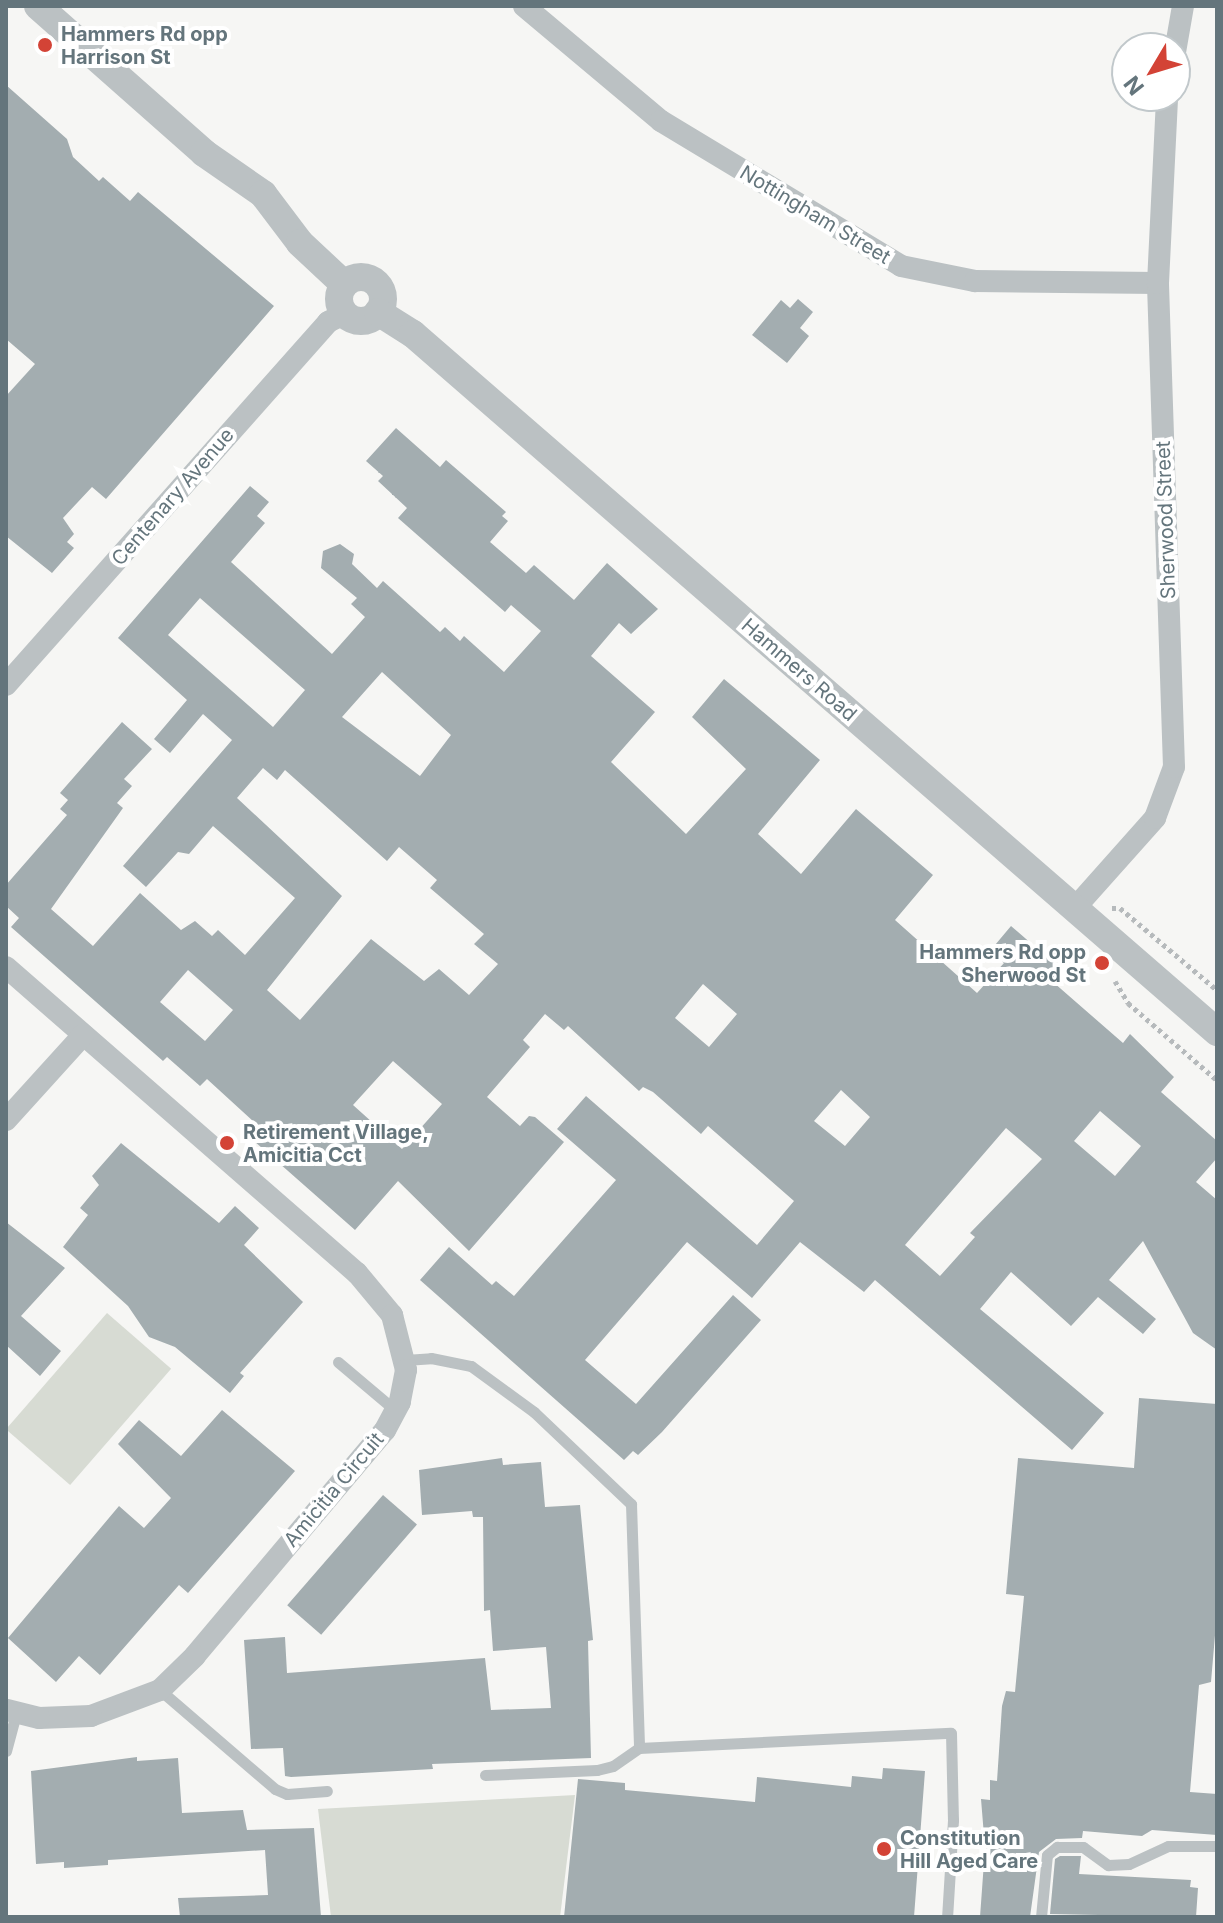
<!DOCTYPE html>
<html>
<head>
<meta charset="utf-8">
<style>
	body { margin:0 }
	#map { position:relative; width:1223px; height:1923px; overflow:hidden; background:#f6f6f4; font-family:Inter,sans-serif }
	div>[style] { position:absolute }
	.green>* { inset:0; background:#d7dbd3; transform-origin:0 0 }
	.building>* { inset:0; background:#a3adb0; transform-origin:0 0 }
	.path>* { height:5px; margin-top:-2.5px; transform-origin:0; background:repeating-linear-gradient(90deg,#b6babc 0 4px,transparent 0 8px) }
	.service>* { height:11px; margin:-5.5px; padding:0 5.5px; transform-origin:5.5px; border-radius:5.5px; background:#bbc1c3 }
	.minor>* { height:22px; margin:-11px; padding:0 11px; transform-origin:11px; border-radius:11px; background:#bbc1c3 }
	.tertiary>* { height:28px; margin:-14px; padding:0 14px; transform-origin:14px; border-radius:14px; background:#bbc1c3 }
	.tertiary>.ring { margin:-14px; padding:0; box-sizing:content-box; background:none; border:28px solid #bbc1c3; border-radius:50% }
	.dots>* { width:22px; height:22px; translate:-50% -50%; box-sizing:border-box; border:4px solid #fff; border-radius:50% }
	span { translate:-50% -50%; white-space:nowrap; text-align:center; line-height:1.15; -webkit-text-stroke:8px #fff; paint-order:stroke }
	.poi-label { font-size:20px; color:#64757c; font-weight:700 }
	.left { translate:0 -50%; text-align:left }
	.right { translate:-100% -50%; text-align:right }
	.street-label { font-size:20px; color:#64757c }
	.frame { position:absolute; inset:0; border:8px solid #64757c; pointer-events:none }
	.north { position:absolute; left:1111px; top:32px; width:80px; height:80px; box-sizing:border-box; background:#fff; border:2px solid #c1c8cb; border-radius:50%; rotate:232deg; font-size:22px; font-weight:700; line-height:32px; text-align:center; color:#64757c }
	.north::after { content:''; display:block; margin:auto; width:28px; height:36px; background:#d34336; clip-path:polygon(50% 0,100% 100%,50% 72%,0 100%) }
</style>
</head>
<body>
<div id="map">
	<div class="green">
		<i style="left:107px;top:1313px;width:85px;height:154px;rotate:41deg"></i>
		<i style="clip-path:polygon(575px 1795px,560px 1917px,331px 1917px,318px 1809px)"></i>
	</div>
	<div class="building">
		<i style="clip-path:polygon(6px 85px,67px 139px,73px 157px,99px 181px,103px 177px,130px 201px,138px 192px,274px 306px,106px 499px,92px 487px,63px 518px,74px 534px,67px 542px,74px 548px,52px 573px,6px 536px,6px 396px,35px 364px,6px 339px)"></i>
		<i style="clip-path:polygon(798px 299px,813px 312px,800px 328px,809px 336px,787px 363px,752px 335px,781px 300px,790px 308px)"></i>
		<i style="clip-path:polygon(evenodd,396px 428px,440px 467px,446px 460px,506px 512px,502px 516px,508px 521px,490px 542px,526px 573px,534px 565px,574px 600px,607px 563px,658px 609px,631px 634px,619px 623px,591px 656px,655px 712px,611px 762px,686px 834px,746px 769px,692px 717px,724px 679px,820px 760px,758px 834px,801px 874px,856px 809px,933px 875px,895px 920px,977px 993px,1004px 963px,990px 951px,1011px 926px,1063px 971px,1053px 982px,1123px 1043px,1130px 1034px,1174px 1077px,1161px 1092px,1217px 1141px,1217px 1158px,1196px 1182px,1217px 1200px,1217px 1350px,1193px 1333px,1143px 1241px,1109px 1280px,1156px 1319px,1143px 1334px,1098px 1297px,1071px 1326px,1011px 1272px,980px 1309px,1104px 1413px,1072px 1450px,875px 1280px,864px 1292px,800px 1242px,752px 1298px,687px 1242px,585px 1360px,636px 1404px,733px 1295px,761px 1320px,662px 1432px,638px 1455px,633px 1451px,624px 1460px,420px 1280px,449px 1247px,492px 1285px,496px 1281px,514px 1296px,616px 1180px,557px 1129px,586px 1096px,757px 1245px,794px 1201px,708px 1126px,701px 1134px,653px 1092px,643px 1087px,639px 1091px,568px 1026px,564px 1030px,545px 1014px,523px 1040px,530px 1047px,487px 1097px,520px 1126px,529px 1116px,535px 1117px,564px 1142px,469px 1251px,398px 1181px,355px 1230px,245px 1133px,254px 1122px,207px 1079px,200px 1086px,167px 1057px,163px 1061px,11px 927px,19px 918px,6px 906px,6px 885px,67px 815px,60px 809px,68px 800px,60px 793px,122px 722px,152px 749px,124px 779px,132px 786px,117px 803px,123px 808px,51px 909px,93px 946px,140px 893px,181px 930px,195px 921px,212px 936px,218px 930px,245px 955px,295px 898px,213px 826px,189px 854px,178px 852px,146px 887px,123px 866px,232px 740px,203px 714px,170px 753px,154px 739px,187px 700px,118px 638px,250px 486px,269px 502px,257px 516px,265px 523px,231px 562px,332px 654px,365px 617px,351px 604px,357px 598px,321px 568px,323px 551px,340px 544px,354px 554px,352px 564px,377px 588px,383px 581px,440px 632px,445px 627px,460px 641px,464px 636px,504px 672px,541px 631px,511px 605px,505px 612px,398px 518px,407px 508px,378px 481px,383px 476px,366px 461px,396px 428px,200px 598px,305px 690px,273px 727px,168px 635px,200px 598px,396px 428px,382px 672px,451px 735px,420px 776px,342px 717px,382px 672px,396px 428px,263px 768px,277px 780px,285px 770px,387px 861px,399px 847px,437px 880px,430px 888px,484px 934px,474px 944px,498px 964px,469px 995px,439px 969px,424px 981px,371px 939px,300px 1020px,267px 990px,342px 896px,237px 798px,263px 768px,396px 428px,188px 970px,233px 1010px,205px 1041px,160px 1002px,188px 970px,396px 428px,703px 984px,737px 1014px,709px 1047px,675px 1018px,703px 984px,396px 428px,393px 1061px,442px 1104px,402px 1149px,353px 1105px,393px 1061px,396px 428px,841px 1090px,870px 1117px,845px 1146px,814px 1121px,841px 1090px,396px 428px,1100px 1111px,1141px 1146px,1115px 1176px,1074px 1141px,1100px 1111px,396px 428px,1006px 1128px,1042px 1159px,970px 1233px,975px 1237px,940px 1276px,905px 1245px,1006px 1128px)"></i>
		<i style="clip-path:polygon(121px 1143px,219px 1223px,235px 1206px,259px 1228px,244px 1245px,303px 1302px,240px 1373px,244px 1376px,230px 1393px,175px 1347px,149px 1337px,128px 1306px,63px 1247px,88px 1215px,80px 1208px,99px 1185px,92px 1176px)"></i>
		<i style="clip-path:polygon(6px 1222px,65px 1268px,21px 1316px,61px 1351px,40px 1376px,6px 1345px)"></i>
		<i style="clip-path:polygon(1139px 1398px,1217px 1404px,1217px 1612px,1211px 1682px,1199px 1685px,1190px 1792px,1217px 1794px,1217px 1835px,1152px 1830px,1142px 1836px,1083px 1831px,1082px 1838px,1056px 1839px,1039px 1852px,1030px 1917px,980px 1917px,985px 1848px,981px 1799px,990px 1800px,990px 1780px,997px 1781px,1002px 1706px,1006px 1691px,1015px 1692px,1024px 1596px,1006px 1594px,1018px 1458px,1134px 1468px)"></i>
		<i style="clip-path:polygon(222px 1410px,295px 1471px,188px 1593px,179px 1585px,100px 1675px,79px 1656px,56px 1682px,8px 1638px,119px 1506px,144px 1528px,171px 1498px,118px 1444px,139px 1420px,181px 1456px)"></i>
		<i style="clip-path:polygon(502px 1458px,503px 1465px,541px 1462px,545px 1507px,580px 1505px,593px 1640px,588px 1641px,591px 1758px,432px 1764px,433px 1769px,291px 1777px,285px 1776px,283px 1748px,251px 1749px,244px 1640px,285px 1637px,287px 1673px,485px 1658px,491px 1710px,551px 1708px,546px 1647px,493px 1651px,490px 1610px,484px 1611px,483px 1517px,473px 1517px,472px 1511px,422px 1515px,419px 1470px)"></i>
		<i style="left:383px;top:1495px;width:45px;height:146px;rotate:41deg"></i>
		<i style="clip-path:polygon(137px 1757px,137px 1761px,178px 1758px,182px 1813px,243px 1810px,247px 1830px,314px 1828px,321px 1917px,180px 1917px,178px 1898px,268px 1895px,265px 1850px,108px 1860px,108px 1865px,64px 1868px,64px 1862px,36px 1864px,31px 1771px)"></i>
		<i style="clip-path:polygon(883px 1768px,925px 1771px,914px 1917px,564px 1917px,578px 1779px,625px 1783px,625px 1790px,755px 1802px,757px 1777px,851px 1787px,852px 1776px,882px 1779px)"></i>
		<i style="clip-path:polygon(1060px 1856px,1081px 1856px,1079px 1874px,1191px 1880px,1190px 1887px,1198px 1888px,1196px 1917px,1050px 1914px,1055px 1859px)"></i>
	</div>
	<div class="path">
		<i style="left:1112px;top:908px;width:8px"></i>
		<i style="left:1120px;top:908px;width:127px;rotate:40.2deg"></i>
		<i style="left:1115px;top:981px;width:26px;rotate:59deg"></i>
		<i style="left:1128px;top:1003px;width:118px;rotate:40.9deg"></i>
	</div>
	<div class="service">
		<i style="left:405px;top:1360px;width:26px;rotate:-4deg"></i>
		<i style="left:431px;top:1358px;width:41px;rotate:11.3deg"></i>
		<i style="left:471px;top:1366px;width:78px;rotate:36.1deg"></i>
		<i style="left:534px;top:1412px;width:134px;rotate:43.5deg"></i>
		<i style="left:631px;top:1504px;width:244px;rotate:88.1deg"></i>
		<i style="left:338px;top:1362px;width:76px;rotate:40.2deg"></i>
		<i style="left:160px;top:1690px;width:152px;rotate:40.7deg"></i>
		<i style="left:275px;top:1789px;width:13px;rotate:23deg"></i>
		<i style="left:287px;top:1794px;width:40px;rotate:-4.3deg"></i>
		<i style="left:6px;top:1751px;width:38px;rotate:-75deg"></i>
		<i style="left:485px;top:1775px;width:112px;rotate:-2.6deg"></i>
		<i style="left:597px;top:1770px;width:16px;rotate:-14deg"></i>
		<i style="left:613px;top:1766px;width:32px;rotate:-35deg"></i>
		<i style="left:639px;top:1748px;width:312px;rotate:-2.8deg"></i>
		<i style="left:951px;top:1733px;width:87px;rotate:88.7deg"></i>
		<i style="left:953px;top:1820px;width:97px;rotate:93.5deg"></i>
		<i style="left:1041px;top:1917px;width:62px;rotate:-84.5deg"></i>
		<i style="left:1047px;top:1855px;width:13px;rotate:-39deg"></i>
		<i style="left:1057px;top:1847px;width:26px"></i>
		<i style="left:1083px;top:1847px;width:31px;rotate:36deg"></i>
		<i style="left:1108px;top:1865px;width:21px;rotate:-3deg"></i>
		<i style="left:1129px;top:1864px;width:43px;rotate:-24.8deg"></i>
		<i style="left:1168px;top:1846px;width:49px"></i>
	</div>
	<div class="minor">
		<i style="left:524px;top:6px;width:179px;rotate:40deg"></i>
		<i style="left:661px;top:121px;width:280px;rotate:31.1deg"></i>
		<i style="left:901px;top:266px;width:76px;rotate:11.5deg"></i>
		<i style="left:975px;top:281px;width:183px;rotate:0.6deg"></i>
		<i style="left:1175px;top:52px;width:47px;rotate:-80.1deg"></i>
		<i style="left:6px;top:685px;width:485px;rotate:-48.4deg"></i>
		<i style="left:328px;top:322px;width:18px;rotate:-27deg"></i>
		<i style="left:1074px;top:909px;width:122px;rotate:-48.3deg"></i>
		<i style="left:1155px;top:818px;width:54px;rotate:-69.6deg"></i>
		<i style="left:1174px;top:767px;width:484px;rotate:-91.9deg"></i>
		<i style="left:1158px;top:283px;width:187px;rotate:-87.2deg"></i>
		<i style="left:6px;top:967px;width:466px;rotate:41.1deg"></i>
		<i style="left:357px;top:1273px;width:55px;rotate:50.2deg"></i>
		<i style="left:392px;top:1315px;width:57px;rotate:75.7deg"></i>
		<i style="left:406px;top:1370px;width:33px;rotate:101deg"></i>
		<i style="left:400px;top:1402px;width:32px;rotate:118deg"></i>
		<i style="left:385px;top:1430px;width:295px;rotate:130.1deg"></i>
		<i style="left:195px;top:1656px;width:49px;rotate:135.8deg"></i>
		<i style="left:160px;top:1690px;width:74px;rotate:159.4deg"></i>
		<i style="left:91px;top:1716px;width:52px;rotate:177.8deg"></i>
		<i style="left:39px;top:1718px;width:34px;rotate:-166deg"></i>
		<i style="left:6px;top:1120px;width:115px;rotate:-47.8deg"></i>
	</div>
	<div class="tertiary">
		<i style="left:38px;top:6px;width:222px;rotate:41.5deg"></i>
		<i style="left:204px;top:153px;width:72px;rotate:34.8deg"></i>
		<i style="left:263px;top:194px;width:61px;rotate:52.9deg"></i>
		<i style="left:300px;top:243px;width:60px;rotate:43deg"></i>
		<i class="ring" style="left:339px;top:277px;width:16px;height:16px"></i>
		<i style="left:378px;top:312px;width:41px;rotate:32.2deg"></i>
		<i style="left:413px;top:334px;width:1065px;rotate:40.96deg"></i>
	</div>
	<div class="dots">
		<i style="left:45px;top:45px;background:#d34336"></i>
		<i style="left:1102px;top:963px;background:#d34336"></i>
		<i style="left:227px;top:1143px;background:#d34336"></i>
		<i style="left:884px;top:1849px;background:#d34336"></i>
	</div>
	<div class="poi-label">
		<span class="left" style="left:61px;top:46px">Hammers Rd opp<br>Harrison St</span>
		<span class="right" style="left:1086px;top:964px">Hammers Rd opp<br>Sherwood St</span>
		<span class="left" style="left:243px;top:1144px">Retirement Village,<br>Amicitia Cct</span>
		<span class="left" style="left:900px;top:1850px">Constitution<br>Hill Aged Care</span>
	</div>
	<div class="street-label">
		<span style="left:815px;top:215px;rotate:31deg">Nottingham Street</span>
		<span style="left:173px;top:497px;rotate:-49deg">Centenary Avenue</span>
		<span style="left:1166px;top:520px;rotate:-92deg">Sherwood Street</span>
		<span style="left:799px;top:670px;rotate:41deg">Hammers Road</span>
		<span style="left:334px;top:1490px;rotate:-50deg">Amicitia Circuit</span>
	</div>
	<div class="frame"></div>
	<div class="north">N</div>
</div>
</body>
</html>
